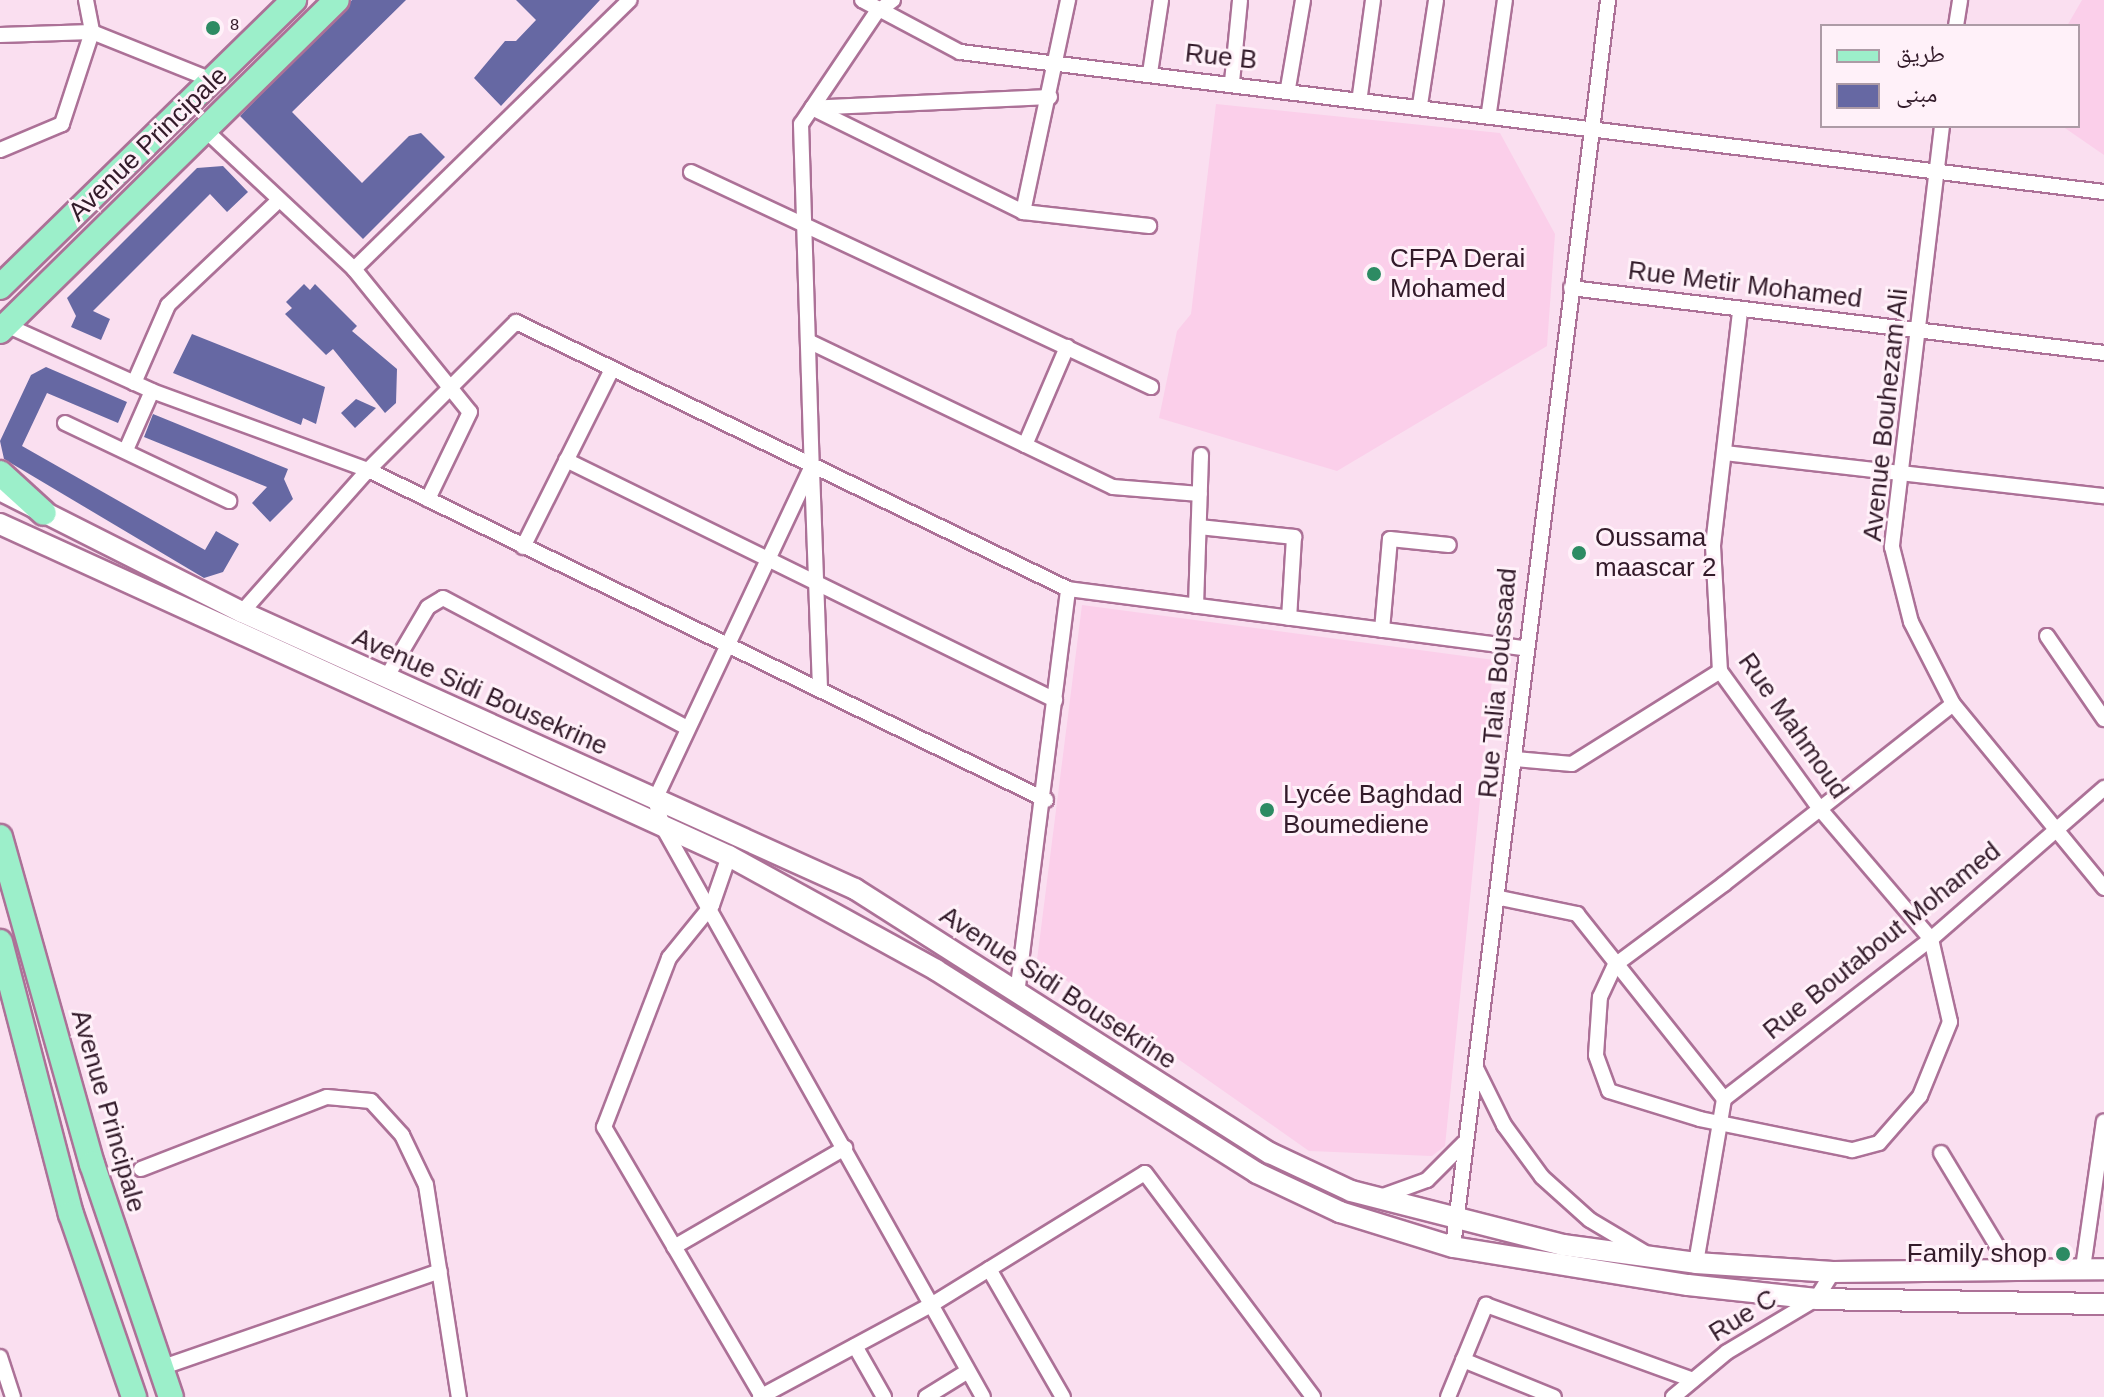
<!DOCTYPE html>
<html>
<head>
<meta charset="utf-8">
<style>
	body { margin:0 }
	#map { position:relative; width:2104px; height:1397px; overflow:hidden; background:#fadff0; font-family:Arial,"Noto Naskh Arabic",sans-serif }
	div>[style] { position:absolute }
	.built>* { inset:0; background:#fbcfea }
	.building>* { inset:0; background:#6668a3 }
	.roads { filter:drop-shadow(2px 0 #ac7197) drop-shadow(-2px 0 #ac7197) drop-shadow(0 2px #ac7197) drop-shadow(0 -2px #ac7197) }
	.street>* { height:14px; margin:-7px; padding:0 7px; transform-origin:7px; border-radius:7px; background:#fff }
	.secondary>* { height:20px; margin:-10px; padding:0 10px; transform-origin:10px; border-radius:10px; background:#fff }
	.primary>* { height:24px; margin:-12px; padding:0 12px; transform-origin:12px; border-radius:12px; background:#9cefca }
	.dots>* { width:22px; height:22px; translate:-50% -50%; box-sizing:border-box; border:4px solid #fff1f9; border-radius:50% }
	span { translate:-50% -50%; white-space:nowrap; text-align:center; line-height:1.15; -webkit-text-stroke:6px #fff1f9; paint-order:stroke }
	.poi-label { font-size:26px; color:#331b2a }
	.left { translate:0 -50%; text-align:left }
	.right { translate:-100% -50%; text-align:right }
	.street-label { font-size:26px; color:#331b2a }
	.legend { position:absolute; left:1820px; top:24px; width:260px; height:104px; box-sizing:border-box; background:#fff1f9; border:2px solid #ad9ba6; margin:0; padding:10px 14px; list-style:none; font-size:24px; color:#331b2a }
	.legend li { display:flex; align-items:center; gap:16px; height:40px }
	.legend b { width:40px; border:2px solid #ad9ba6 }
</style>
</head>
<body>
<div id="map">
	<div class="built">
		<i style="clip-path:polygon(2082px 0,2104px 0,2104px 155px,2062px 126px,2078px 126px,2078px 26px,2067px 26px)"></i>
		<i style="clip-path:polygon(1216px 104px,1500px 133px,1555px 234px,1547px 346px,1337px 471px,1159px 418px,1177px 331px,1191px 314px)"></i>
		<i style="clip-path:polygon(1082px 605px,1494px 660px,1445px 1146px,1432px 1156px,1309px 1151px,1037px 960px)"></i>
	</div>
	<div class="building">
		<i style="clip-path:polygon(352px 0,406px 0,292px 112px,362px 183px,409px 136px,421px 133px,445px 157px,363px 239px,240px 116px)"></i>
		<i style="clip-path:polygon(516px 0,600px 0,501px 106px,474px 78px,505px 41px,516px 41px,536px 20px)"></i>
		<i style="clip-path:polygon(223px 166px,248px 192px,227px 212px,210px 194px,93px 311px,110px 319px,101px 340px,71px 327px,76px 316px,67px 298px,197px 168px)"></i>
		<i style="clip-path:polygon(304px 284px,310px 290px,315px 284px,357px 326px,352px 331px,397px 369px,396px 403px,385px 413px,333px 349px,326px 355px,285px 314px,292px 308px,286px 302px)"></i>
		<i style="clip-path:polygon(192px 334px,325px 387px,316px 424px,303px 418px,301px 425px,173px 373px)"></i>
		<i style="clip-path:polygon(46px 367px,127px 402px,118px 423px,47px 393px,22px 446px,205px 550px,216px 531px,239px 544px,223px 572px,204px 578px,4px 459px,0 441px,31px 375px)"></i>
		<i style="clip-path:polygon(356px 399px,376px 408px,355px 428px,341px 413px)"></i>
		<i style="clip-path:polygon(153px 414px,288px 469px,284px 479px,293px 499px,270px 522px,252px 503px,267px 487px,144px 437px)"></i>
	</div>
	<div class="roads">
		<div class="street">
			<i style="left:86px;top:0;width:33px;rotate:79deg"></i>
			<i style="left:92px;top:32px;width:129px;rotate:21.8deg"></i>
			<i style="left:862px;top:0;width:111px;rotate:28deg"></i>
			<i style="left:960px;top:52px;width:1153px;rotate:6.98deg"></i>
			<i style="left:893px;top:0;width:21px;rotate:143deg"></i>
			<i style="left:876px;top:13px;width:134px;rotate:124deg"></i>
			<i style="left:801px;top:124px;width:342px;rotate:88.2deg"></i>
			<i style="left:812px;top:466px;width:369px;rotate:115.2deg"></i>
			<i style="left:655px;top:800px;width:30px;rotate:73deg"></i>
			<i style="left:664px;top:829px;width:651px;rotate:60.68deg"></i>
			<i style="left:1956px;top:26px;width:26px;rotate:-81deg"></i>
			<i style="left:0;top:35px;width:92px;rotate:-1.9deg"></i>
			<i style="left:92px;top:32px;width:97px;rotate:108.1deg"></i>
			<i style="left:62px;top:124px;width:67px;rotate:157.2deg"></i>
			<i style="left:1150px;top:73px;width:74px;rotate:-81.4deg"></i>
			<i style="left:1232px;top:82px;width:82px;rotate:-84.4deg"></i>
			<i style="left:1288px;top:88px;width:89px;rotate:-80.3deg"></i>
			<i style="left:1360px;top:95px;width:96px;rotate:-82.2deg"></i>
			<i style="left:1050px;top:97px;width:238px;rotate:177.4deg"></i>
			<i style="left:812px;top:108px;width:235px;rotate:26.2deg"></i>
			<i style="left:1023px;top:212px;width:127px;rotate:6.3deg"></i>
			<i style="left:1420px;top:105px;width:106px;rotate:-81.3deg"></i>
			<i style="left:1489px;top:112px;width:113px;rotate:-81.9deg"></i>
			<i style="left:1942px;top:126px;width:424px;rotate:96.8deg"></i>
			<i style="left:1892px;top:547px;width:77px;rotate:75.8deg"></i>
			<i style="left:1911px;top:622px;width:92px;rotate:62.9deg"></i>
			<i style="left:1953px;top:704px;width:238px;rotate:50.6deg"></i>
			<i style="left:204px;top:129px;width:205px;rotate:43deg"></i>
			<i style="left:354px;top:269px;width:184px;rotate:51deg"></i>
			<i style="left:470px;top:412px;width:97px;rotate:115.8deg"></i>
			<i style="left:691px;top:172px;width:508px;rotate:25.05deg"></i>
			<i style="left:1023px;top:212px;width:217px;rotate:-78deg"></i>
			<i style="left:354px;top:269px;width:385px;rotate:-44.3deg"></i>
			<i style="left:1571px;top:288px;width:537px;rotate:6.95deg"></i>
			<i style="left:1740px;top:312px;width:236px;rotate:96.6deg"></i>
			<i style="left:1713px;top:546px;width:125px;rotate:86.8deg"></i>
			<i style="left:1720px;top:671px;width:170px;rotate:54.1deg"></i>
			<i style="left:1820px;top:809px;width:171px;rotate:49.5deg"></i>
			<i style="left:1931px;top:939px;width:85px;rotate:77.1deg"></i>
			<i style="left:1950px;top:1022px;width:80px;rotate:112.1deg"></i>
			<i style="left:1920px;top:1096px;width:62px;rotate:131.1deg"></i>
			<i style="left:1879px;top:1143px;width:28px;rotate:165deg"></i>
			<i style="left:1852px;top:1150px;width:155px;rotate:-168.5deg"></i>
			<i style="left:1700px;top:1119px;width:95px;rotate:-162.9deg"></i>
			<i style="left:1609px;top:1091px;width:38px;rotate:-110deg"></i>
			<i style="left:1596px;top:1055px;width:58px;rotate:-86.1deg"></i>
			<i style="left:1600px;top:997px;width:35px;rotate:-65deg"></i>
			<i style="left:1615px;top:965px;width:136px;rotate:-36.6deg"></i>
			<i style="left:1724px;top:884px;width:122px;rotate:-38deg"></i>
			<i style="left:1820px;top:809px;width:169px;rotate:-38.3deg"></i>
			<i style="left:6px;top:325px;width:160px;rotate:24.3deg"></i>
			<i style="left:152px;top:391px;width:230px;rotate:20.1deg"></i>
			<i style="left:368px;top:470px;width:754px;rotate:25.95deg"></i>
			<i style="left:808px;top:341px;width:338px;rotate:25.6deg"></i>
			<i style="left:1113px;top:487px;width:87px;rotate:4.6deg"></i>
			<i style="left:134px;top:383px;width:85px;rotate:-66.4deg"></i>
			<i style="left:168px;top:305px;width:149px;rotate:-43.4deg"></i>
			<i style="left:65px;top:423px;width:182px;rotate:25.4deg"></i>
			<i style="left:1025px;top:445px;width:107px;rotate:-66.8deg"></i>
			<i style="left:126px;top:450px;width:64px;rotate:-66.2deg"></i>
			<i style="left:1725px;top:453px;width:381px;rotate:6.5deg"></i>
			<i style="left:566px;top:460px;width:545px;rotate:26.14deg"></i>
			<i style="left:812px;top:470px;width:219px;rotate:87.9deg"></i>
			<i style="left:1199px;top:527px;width:96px;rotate:6deg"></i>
			<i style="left:1294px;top:537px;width:81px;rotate:93.5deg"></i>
			<i style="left:523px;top:547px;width:199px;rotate:-63.4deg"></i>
			<i style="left:1196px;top:606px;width:151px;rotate:-88.1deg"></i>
			<i style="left:242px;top:612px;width:190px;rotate:-48.4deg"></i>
			<i style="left:368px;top:470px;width:209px;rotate:-45deg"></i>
			<i style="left:516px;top:322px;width:613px;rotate:25.81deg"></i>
			<i style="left:1068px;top:589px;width:459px;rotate:7.4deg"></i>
			<i style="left:1382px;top:630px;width:91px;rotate:-85deg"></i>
			<i style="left:1390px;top:539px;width:59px;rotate:5.8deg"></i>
			<i style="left:2047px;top:636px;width:101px;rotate:55.5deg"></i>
			<i style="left:386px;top:678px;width:82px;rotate:-59.4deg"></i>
			<i style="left:428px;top:607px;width:17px;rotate:-31deg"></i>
			<i style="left:443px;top:598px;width:276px;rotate:28deg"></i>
			<i style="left:1515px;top:759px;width:57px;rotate:5deg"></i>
			<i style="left:1572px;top:764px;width:175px;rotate:-32.1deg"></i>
			<i style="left:729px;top:856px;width:52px;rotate:109.1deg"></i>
			<i style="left:712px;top:905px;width:68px;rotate:129.1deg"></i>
			<i style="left:669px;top:958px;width:181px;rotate:111deg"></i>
			<i style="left:604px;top:1127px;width:312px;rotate:59.6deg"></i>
			<i style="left:1500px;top:898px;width:79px;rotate:11.7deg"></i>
			<i style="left:1577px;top:914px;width:236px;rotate:51.5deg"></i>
			<i style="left:1724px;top:1099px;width:166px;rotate:99.7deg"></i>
			<i style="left:1017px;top:994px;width:408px;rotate:-82.8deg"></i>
			<i style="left:1476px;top:1068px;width:64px;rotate:63.8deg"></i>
			<i style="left:1504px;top:1125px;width:64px;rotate:53.8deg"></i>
			<i style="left:1542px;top:1177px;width:64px;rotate:41.9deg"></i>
			<i style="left:1590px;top:1220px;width:63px;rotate:30.7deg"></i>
			<i style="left:1724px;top:1099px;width:262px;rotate:-37.7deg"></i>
			<i style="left:1931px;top:939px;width:230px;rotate:-41.1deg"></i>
			<i style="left:1941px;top:1153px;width:135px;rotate:58.9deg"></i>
			<i style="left:141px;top:1169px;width:199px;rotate:-21.2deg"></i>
			<i style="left:327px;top:1097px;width:44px;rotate:5.2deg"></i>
			<i style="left:371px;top:1101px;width:46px;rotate:47.6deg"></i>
			<i style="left:402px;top:1135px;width:55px;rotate:64.4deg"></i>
			<i style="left:426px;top:1185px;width:215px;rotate:81.2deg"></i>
			<i style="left:1380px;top:1197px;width:50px;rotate:-19.9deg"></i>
			<i style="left:1427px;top:1180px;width:52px;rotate:-45deg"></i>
			<i style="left:674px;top:1247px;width:198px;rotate:-30.1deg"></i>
			<i style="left:1453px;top:1247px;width:1257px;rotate:-82.91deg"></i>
			<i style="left:2083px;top:1268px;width:148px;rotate:-81.9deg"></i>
			<i style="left:989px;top:1269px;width:148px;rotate:60deg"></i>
			<i style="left:855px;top:1346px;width:59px;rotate:60.4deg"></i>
			<i style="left:0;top:1357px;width:42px;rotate:72deg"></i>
			<i style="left:1463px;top:1360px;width:98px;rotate:22.1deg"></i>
			<i style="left:160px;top:1368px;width:296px;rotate:-19.1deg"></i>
			<i style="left:760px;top:1397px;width:194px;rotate:-28.3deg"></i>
			<i style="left:931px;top:1305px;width:251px;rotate:-31.7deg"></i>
			<i style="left:1145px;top:1173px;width:280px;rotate:53.1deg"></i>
			<i style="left:926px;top:1397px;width:49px;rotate:-31.8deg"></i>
			<i style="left:1448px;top:1397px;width:100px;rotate:-67.6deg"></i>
			<i style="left:1486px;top:1305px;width:220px;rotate:19.9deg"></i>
			<i style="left:1673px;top:1397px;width:70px;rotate:-39.8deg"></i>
			<i style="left:1727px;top:1352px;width:104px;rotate:-30.8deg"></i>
			<i style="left:1816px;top:1299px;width:32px;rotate:-58deg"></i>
		</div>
		<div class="secondary">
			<i style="left:0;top:490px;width:271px;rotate:26.8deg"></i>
			<i style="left:242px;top:612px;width:673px;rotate:24.32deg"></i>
			<i style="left:855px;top:889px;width:492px;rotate:32.5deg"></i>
			<i style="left:1270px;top:1153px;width:89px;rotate:25.1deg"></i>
			<i style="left:1351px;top:1191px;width:219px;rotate:14.3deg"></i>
			<i style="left:1563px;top:1245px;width:134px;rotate:7.7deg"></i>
			<i style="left:1696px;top:1263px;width:137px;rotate:3.8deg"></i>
			<i style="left:1833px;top:1272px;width:271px;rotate:-0.6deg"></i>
			<i style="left:0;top:524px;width:801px;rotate:24.49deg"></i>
			<i style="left:729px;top:856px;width:236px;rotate:28.8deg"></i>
			<i style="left:936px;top:970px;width:380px;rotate:32.3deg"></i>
			<i style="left:1257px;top:1173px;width:92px;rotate:25.2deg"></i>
			<i style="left:1340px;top:1212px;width:118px;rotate:17.2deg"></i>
			<i style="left:1453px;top:1247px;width:238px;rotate:9.2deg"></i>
			<i style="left:1688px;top:1285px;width:129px;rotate:6.2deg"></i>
			<i style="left:1816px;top:1299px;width:288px;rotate:1deg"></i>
		</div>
		<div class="primary">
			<i style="left:0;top:287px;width:411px;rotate:-44.3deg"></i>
			<i style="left:0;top:331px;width:472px;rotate:-44.5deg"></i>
			<i style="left:0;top:473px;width:59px;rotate:42.3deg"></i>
			<i style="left:0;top:837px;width:340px;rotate:74.3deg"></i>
			<i style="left:92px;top:1164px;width:246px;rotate:71.3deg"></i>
			<i style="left:0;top:942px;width:281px;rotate:75.4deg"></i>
			<i style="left:71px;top:1214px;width:194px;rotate:71deg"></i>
		</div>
	</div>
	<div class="dots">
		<i style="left:213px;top:28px;background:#2d8b63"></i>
		<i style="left:1374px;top:274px;background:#2d8b63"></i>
		<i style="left:1579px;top:553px;background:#2d8b63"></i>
		<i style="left:1267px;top:810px;background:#2d8b63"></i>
		<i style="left:2063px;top:1254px;background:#2d8b63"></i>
	</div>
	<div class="poi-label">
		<span class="left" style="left:229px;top:28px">⁸</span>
		<span class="left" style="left:1390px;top:274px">CFPA Derai<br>Mohamed</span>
		<span class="left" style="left:1595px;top:553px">Oussama<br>maascar 2</span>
		<span class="left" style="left:1283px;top:810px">Lycée Baghdad<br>Boumediene</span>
		<span class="right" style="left:2047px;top:1254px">Family shop</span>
	</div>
	<div class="street-label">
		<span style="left:1221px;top:57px;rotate:6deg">Rue B</span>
		<span style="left:148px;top:144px;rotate:-44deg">Avenue Principale</span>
		<span style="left:1745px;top:285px;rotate:7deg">Rue Metir Mohamed</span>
		<span style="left:1886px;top:415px;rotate:-84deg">Avenue Bouhezam Ali</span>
		<span style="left:1498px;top:683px;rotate:-85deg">Rue Talia Boussaad</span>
		<span style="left:480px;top:692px;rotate:24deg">Avenue Sidi Bousekrine</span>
		<span style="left:1793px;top:726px;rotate:55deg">Rue Mahmoud</span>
		<span style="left:1882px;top:941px;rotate:-39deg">Rue Boutabout Mohamed</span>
		<span style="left:1058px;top:988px;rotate:33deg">Avenue Sidi Bousekrine</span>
		<span style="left:108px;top:1111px;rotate:74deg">Avenue Principale</span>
		<span style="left:1743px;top:1316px;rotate:-32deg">Rue C</span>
	</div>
	<ul class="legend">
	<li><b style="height:10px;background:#9cefca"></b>طريق</li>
	<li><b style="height:22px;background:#6668a3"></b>مبنى</li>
	</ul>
</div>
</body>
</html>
